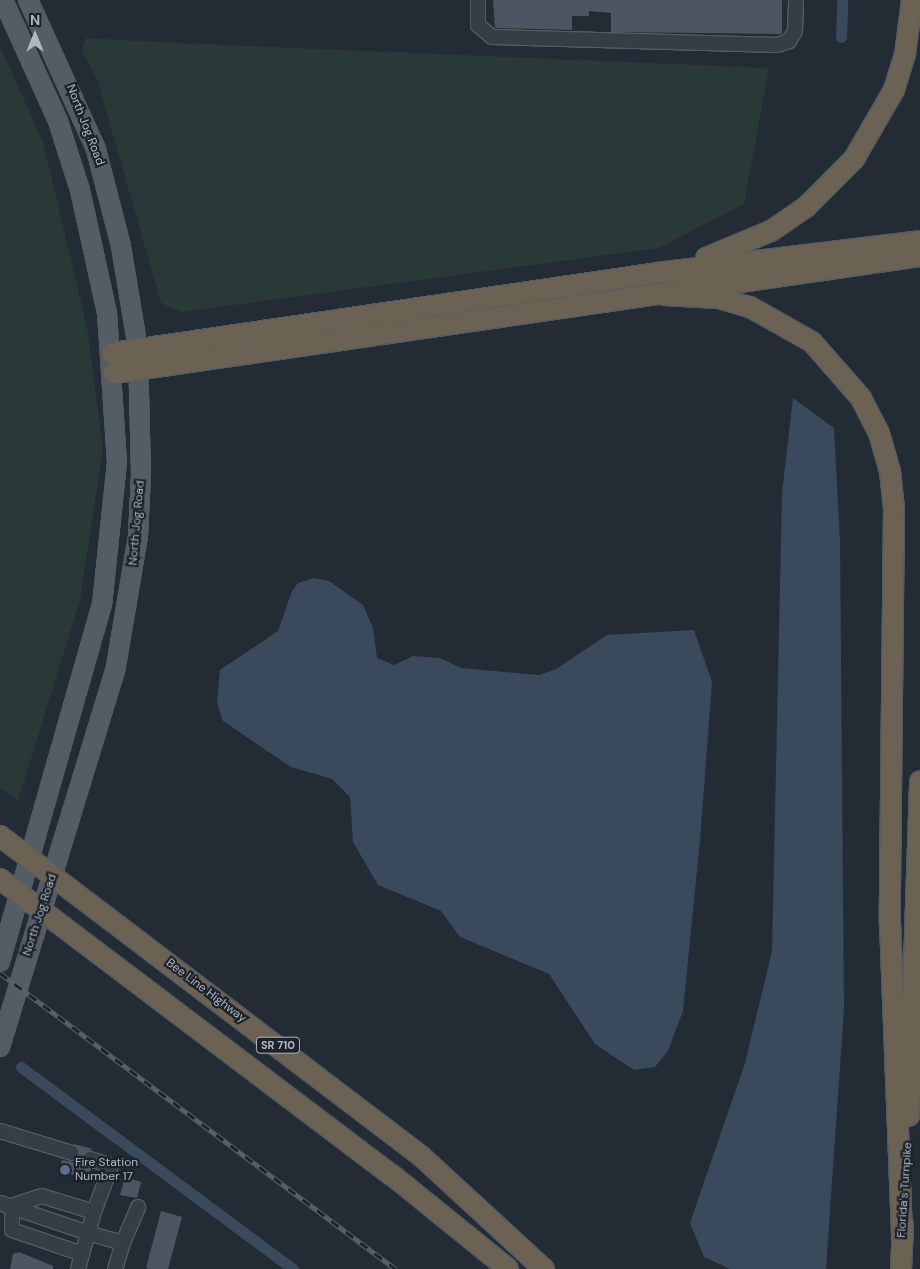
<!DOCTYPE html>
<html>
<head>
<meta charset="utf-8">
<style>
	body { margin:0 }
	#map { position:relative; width:920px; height:1269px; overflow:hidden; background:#232b35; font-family:"DM Sans",sans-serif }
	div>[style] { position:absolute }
	.green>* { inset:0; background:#283938 }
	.water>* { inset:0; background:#3a495c }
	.canal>* { height:11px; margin:-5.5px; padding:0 5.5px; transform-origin:5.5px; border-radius:5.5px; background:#3a495c }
	.building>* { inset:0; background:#4c5561 }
	.roads { filter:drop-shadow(1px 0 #545b64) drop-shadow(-1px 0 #545b64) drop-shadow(0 1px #545b64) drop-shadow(0 -1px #545b64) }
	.minor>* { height:14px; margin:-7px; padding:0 7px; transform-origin:7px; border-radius:7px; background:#363d46 }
	.major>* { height:18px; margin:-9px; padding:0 9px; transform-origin:9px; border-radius:9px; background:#545c66 }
	.highway>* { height:20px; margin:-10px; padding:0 10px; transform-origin:10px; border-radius:10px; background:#6b6254 }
	.rail>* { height:5px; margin-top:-2.5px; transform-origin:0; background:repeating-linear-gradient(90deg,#1c222b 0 9px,#59616c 0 18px); box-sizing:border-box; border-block:1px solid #59616c }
	.dots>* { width:14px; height:14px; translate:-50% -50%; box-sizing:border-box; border:2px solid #1c222b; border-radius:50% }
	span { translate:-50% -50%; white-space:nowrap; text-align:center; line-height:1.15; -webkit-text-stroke:4.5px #1c222b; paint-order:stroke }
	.shield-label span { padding:1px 4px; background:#1c222b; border:1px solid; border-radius:4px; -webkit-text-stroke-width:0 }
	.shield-label { font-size:11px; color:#b1b8c2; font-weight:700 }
	.street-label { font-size:12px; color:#b1b8c2 }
	.poi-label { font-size:12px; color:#b1b8c2 }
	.left { translate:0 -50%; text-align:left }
	.north { position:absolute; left:10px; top:10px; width:50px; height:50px; -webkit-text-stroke:4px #1c222b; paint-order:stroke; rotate:0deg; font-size:14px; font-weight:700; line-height:20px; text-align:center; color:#b1b8c2 }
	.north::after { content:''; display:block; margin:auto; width:18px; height:22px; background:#b1b8c2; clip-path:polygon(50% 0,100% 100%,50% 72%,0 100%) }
</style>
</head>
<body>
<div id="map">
	<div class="green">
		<i style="clip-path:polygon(86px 38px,176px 43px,769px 68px,744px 204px,659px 248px,181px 312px,161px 303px,97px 79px,82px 51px)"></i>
		<i style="clip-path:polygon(0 46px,43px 142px,87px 327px,103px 449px,80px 600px,18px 801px,0 788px)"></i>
	</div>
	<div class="water">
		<i style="clip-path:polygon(793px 398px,834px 428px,840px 540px,844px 1009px,826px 1269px,730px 1269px,704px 1257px,690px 1223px,745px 1063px,772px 951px,782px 493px)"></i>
		<i style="clip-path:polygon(314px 578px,329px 581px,363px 605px,373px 628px,377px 658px,394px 665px,413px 656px,440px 658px,461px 668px,539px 675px,556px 669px,607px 635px,694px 630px,712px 682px,700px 840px,683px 1011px,668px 1051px,655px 1067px,634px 1070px,595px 1044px,549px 974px,460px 937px,441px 911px,378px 885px,353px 842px,350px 797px,332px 779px,291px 767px,223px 721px,217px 703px,220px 670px,278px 631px,292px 591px,298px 583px)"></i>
	</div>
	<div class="canal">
		<i style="left:841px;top:37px;width:37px;rotate:-88deg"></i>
		<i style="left:21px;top:1067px;width:339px;rotate:36.6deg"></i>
	</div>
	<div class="building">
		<i style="clip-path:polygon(493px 0,782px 0,782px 34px,611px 32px,611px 13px,589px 11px,589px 16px,572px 16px,572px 30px,495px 28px)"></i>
		<i style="clip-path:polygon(74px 1144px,93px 1149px,82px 1157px,91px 1169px,88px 1179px,59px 1171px,62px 1160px,73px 1162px,80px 1156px)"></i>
		<i style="clip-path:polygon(125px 1177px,141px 1182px,137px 1198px,120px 1195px)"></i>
		<i style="clip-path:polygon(161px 1211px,182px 1217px,168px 1269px,150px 1269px,146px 1268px)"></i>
		<i style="clip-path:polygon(19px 1252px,53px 1266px,53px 1269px,10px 1269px,13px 1254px)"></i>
	</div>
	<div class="roads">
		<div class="minor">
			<i style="left:478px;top:0;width:25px;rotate:90deg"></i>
			<i style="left:478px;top:25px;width:18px;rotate:41deg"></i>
			<i style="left:492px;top:37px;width:285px;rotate:1.6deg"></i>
			<i style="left:777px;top:45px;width:13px;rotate:-18deg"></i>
			<i style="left:789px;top:41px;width:12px;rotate:-59deg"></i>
			<i style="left:795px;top:31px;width:31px;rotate:-88deg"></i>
			<i style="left:0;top:1131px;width:75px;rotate:17deg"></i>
			<i style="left:90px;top:1159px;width:22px;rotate:18deg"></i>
			<i style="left:111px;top:1166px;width:49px;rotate:110.3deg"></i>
			<i style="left:0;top:1203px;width:93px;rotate:18.8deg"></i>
			<i style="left:88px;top:1233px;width:22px;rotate:-74deg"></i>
			<i style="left:94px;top:1212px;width:54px;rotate:-162.9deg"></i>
			<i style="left:42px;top:1196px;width:32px;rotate:162deg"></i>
			<i style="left:12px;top:1206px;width:24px;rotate:90deg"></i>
			<i style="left:12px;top:1230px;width:74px;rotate:18.9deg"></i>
			<i style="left:82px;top:1254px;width:22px;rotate:-74deg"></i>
			<i style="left:88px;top:1233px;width:36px;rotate:16deg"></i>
			<i style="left:123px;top:1243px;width:39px;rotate:-67deg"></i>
			<i style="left:78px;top:1269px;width:16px;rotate:-75deg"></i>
			<i style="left:115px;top:1269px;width:27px;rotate:-73deg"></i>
		</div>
		<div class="major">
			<i style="left:0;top:962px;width:371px;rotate:-74.1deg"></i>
			<i style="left:102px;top:605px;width:143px;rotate:-84deg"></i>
			<i style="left:117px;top:463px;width:150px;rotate:-93.8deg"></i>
			<i style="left:107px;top:313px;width:126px;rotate:-102.4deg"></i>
			<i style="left:80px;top:190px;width:72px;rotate:-107.7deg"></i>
			<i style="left:58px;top:121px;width:133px;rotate:-114.4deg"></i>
			<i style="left:0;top:1047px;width:392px;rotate:-73deg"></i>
			<i style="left:115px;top:672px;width:138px;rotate:-80.4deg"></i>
			<i style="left:138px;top:536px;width:62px;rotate:-87.2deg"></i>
			<i style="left:141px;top:474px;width:125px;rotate:-91.4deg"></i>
			<i style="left:138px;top:349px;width:104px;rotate:-99.4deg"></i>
			<i style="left:121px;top:246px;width:100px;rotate:-104.5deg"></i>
			<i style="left:96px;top:149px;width:164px;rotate:-114.5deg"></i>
		</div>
		<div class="highway">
			<i style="left:706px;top:258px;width:70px;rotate:-22.6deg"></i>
			<i style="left:771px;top:231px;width:42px;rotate:-34.4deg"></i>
			<i style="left:806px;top:207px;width:68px;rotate:-45deg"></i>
			<i style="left:854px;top:159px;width:80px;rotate:-59.9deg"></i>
			<i style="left:894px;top:90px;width:37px;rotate:-73deg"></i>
			<i style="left:905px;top:55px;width:55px;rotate:-82.7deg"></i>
			<i style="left:664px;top:295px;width:54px;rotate:3.2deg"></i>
			<i style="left:718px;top:298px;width:33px;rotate:16deg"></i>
			<i style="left:750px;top:307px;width:71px;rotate:29.4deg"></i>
			<i style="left:812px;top:342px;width:74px;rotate:48.8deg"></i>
			<i style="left:861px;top:398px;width:39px;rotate:63deg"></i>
			<i style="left:879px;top:433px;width:40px;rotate:74deg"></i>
			<i style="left:890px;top:471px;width:36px;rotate:84deg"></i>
			<i style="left:894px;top:507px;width:415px;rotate:90.6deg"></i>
			<i style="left:890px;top:922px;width:315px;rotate:87.8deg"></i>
			<i style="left:112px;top:353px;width:551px;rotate:-8.35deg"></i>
			<i style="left:657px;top:273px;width:265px;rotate:-6.9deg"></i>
			<i style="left:114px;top:373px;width:814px;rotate:-8.26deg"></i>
			<i style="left:0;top:836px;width:529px;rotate:37.24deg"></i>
			<i style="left:421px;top:1156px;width:167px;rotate:42.6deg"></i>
			<i style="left:0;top:879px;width:491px;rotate:37.1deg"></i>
			<i style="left:392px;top:1175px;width:149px;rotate:39deg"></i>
			<i style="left:909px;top:1116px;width:335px;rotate:-88.1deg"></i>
			<i style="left:901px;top:1269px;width:44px;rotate:-87.4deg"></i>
		</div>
	</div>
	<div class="rail">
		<i style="left:0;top:973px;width:494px;rotate:36.8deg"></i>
	</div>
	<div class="dots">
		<i style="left:65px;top:1170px;background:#5c6f8a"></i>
	</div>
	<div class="shield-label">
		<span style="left:278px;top:1045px">SR 710</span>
	</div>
	<div class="street-label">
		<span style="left:85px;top:125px;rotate:69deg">North Jog Road</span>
		<span style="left:137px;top:523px;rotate:-85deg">North Jog Road</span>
		<span style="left:40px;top:915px;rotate:-72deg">North Jog Road</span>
		<span style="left:206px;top:991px;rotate:37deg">Bee Line Highway</span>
		<span style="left:905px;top:1190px;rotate:-86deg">Florida's Turnpike</span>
	</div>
	<div class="poi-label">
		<span class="left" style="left:75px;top:1170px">Fire Station<br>Number 17</span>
	</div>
	<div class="north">N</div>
</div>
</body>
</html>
